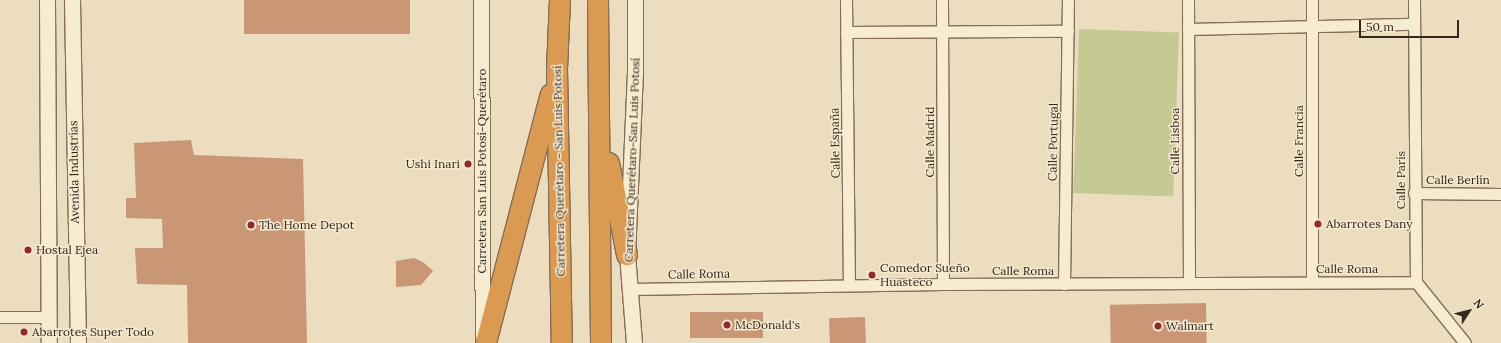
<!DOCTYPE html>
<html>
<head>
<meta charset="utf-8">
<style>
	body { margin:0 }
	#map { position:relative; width:1501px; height:343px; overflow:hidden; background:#ecddbf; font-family:Lora,serif }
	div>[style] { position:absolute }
	.green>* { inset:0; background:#c5c994; transform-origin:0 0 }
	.building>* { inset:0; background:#c99676; transform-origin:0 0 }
	.roads { filter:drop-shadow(1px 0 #846e58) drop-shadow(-1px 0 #846e58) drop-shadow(0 1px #846e58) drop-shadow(0 -1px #846e58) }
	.street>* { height:11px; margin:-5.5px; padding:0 5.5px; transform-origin:5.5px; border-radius:5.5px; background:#f7ebd2 }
	.secondary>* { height:15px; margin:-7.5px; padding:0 7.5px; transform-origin:7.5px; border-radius:7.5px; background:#f7ebd2 }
	.highway>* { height:20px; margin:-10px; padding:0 10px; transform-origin:10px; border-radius:10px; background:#da9a51 }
	.dots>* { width:11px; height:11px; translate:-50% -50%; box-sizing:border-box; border:2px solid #f4e8cf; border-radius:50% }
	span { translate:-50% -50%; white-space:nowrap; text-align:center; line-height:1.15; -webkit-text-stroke:3px #f4e8cf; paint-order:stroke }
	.street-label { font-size:12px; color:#34271c }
	.poi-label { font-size:12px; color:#34271c }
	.right { translate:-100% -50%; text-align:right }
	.left { translate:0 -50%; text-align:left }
	.north { position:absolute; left:1449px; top:291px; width:40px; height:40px; -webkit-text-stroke:3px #f4e8cf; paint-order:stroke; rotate:54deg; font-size:11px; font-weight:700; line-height:16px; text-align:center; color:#34271c }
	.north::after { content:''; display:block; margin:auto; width:14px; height:18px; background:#34271c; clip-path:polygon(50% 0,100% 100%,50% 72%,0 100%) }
	.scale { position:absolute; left:1359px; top:20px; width:100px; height:18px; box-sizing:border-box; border:2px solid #34271c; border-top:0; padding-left:5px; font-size:12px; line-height:14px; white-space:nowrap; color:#34271c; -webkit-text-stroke:3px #f4e8cf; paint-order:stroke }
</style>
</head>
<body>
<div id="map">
	<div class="green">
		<i style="left:1079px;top:29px;width:100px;height:164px;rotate:2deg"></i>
	</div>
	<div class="building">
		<i style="left:410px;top:0;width:34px;height:166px;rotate:90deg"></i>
		<i style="clip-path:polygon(191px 140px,194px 155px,303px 159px,307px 343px,188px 343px,187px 285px,137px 284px,135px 248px,163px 248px,162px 219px,126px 218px,126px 198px,136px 198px,134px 143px)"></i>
		<i style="clip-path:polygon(414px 258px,423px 262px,433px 271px,421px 285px,396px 287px,396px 261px)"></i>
		<i style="left:1206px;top:303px;width:40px;height:96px;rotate:89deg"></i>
		<i style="left:690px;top:312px;width:73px;height:26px"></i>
		<i style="left:865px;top:317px;width:26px;height:36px;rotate:88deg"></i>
	</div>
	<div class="roads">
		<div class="street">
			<i style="left:846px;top:0;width:285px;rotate:89.4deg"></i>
			<i style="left:942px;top:0;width:284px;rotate:89.8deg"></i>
			<i style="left:1188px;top:0;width:282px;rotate:89.8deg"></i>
			<i style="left:1312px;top:0;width:281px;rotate:90deg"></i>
			<i style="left:1414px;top:0;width:282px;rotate:89.6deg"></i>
			<i style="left:1416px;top:282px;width:78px;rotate:51.2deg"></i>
			<i style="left:1188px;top:29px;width:226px;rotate:-1.3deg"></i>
			<i style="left:846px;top:32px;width:222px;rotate:-0.3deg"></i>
			<i style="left:1414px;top:193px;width:87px;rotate:0.7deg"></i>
			<i style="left:1064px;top:284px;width:284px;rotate:-89.2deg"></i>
			<i style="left:631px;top:289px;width:312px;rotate:-0.9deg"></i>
			<i style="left:943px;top:284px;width:473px;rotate:-0.2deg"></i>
			<i style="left:0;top:317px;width:48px"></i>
		</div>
		<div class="secondary">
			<i style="left:47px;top:0;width:343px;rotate:89.7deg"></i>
			<i style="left:72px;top:0;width:343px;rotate:89deg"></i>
			<i style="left:481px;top:0;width:335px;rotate:89.7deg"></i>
			<i style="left:634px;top:343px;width:88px;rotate:-94.5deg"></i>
			<i style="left:627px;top:255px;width:183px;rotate:-87.5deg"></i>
			<i style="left:635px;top:72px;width:72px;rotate:-90deg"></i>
		</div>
		<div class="highway">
			<i style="left:560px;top:0;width:69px;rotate:92.5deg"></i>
			<i style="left:557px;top:69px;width:274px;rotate:89deg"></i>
			<i style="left:598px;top:0;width:343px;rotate:89.5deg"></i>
			<i style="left:609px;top:163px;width:94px;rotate:78.9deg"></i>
			<i style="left:486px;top:343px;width:257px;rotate:-75.4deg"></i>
		</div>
	</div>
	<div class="dots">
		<i style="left:468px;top:164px;background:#912a2e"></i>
		<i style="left:1318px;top:224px;background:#912a2e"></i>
		<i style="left:251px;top:225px;background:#912a2e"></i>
		<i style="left:28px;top:250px;background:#912a2e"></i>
		<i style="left:872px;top:275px;background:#912a2e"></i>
		<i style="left:727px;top:325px;background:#912a2e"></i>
		<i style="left:1158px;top:326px;background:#912a2e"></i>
		<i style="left:24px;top:332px;background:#912a2e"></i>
	</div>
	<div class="street-label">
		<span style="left:1175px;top:141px;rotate:-90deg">Calle Lisboa</span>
		<span style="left:1299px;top:141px;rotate:-90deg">Calle Francia</span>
		<span style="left:930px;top:142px;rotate:-90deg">Calle Madrid</span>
		<span style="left:1053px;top:142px;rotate:-89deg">Calle Portugal</span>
		<span style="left:835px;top:143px;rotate:-91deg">Calle España</span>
		<span style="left:632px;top:160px;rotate:-88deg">Carretera Querétaro-San Luis Potosí</span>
		<span style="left:482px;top:171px;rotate:-90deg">Carretera San Luis Potosí-Querétaro</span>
		<span style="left:559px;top:171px;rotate:-91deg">Carretera Querétaro - San Luis Potosí</span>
		<span style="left:74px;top:172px;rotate:-91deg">Avenida Industrias</span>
		<span style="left:1401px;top:180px;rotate:-90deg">Calle París</span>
		<span style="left:1458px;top:180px">Calle Berlín</span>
		<span style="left:1347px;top:269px">Calle Roma</span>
		<span style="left:1023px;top:271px">Calle Roma</span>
		<span style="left:699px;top:274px;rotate:-1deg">Calle Roma</span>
	</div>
	<div class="poi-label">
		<span class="right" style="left:460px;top:164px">Ushi Inari</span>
		<span class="left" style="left:1326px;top:224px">Abarrotes Dany</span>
		<span class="left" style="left:259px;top:225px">The Home Depot</span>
		<span class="left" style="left:36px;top:250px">Hostal Ejea</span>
		<span class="left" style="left:880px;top:275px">Comedor Sueño<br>Huasteco</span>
		<span class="left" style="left:735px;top:325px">McDonald's</span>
		<span class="left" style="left:1166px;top:326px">Walmart</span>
		<span class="left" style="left:32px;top:332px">Abarrotes Super Todo</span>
	</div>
	<div class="north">N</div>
	<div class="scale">50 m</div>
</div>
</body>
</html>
